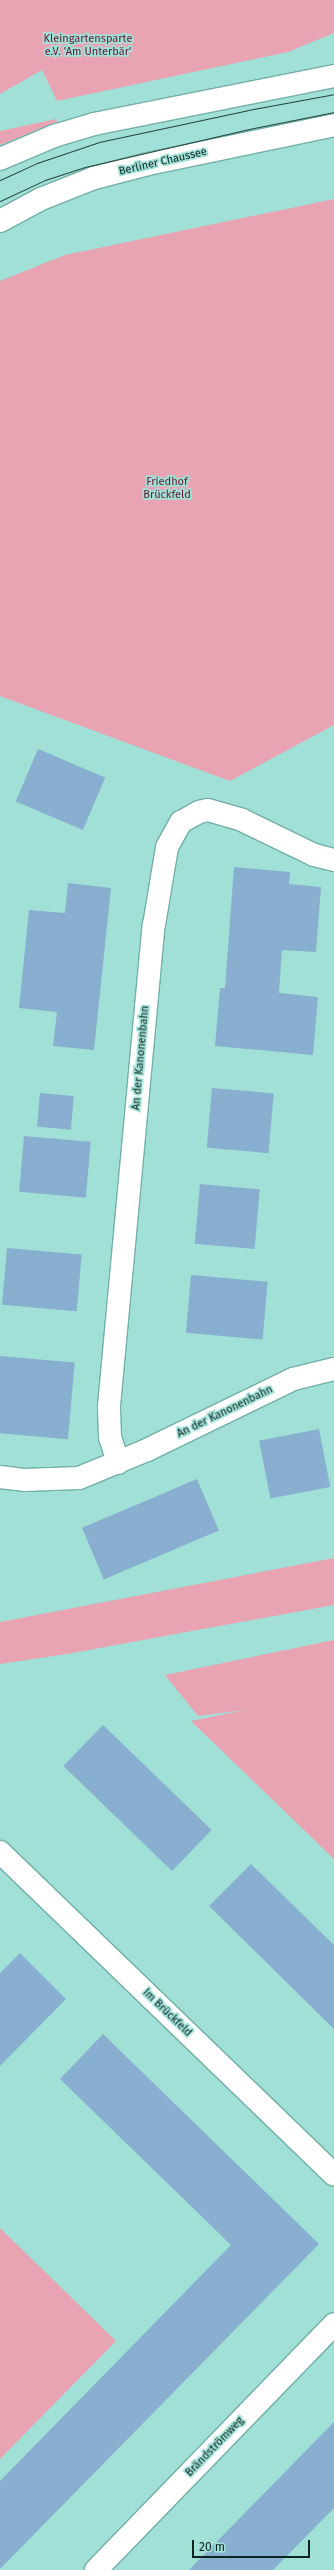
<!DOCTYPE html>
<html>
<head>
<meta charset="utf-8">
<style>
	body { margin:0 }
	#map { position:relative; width:334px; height:2570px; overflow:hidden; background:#a1e0d6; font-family:"Fira Sans",sans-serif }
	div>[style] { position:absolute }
	.green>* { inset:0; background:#e8a4b3 }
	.building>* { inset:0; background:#88afd0; transform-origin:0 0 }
	.roads { filter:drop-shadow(1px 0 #72afa6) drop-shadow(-1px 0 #72afa6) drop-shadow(0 1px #72afa6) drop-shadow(0 -1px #72afa6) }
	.street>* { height:22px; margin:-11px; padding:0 11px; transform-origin:11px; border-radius:11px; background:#fff }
	.secondary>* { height:22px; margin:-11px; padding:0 11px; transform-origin:11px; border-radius:11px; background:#fff }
	.tram>* { height:1px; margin:-0.5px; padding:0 0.5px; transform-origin:0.5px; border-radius:0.5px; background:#24443f }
	span { translate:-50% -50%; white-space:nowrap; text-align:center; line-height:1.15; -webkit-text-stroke:3.5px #a1e0d6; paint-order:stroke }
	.park-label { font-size:11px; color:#671532 }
	.street-label { font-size:11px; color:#0b2521 }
	.scale { position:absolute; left:192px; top:2540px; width:118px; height:18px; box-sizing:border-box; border:2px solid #0b2521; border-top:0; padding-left:5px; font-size:12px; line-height:14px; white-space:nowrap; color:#0b2521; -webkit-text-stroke:3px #a1e0d6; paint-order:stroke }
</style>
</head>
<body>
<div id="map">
	<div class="green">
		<i style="clip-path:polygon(0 0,334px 0,334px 33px,288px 52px,57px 101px,42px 70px,0 94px)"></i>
		<i style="clip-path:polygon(56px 119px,57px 122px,0 145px,0 131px)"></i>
		<i style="clip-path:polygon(334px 199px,334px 725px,230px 781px,0 696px,0 281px,65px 255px)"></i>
		<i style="clip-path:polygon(334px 1558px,334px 1605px,67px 1654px,0 1664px,0 1622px)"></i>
		<i style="clip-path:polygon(334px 1640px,334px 1859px,191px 1721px,245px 1710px,198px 1716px,165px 1675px)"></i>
		<i style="clip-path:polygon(0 2228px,116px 2341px,0 2459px)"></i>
	</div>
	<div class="building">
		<i style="left:38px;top:749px;width:73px;height:57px;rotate:23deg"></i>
		<i style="clip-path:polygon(234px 867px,290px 872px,289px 884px,321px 887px,316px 952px,282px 950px,279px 993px,318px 997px,313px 1055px,215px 1046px,220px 988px,225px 988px)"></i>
		<i style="clip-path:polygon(68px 883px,111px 888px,94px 1050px,53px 1046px,57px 1012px,19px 1008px,29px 910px,65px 913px)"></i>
		<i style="left:212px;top:1088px;width:62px;height:60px;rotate:5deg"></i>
		<i style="left:40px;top:1093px;width:34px;height:34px;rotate:5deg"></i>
		<i style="left:24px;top:1136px;width:67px;height:56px;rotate:5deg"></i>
		<i style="left:200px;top:1184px;width:60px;height:60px;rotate:5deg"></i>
		<i style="left:7px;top:1248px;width:75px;height:57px;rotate:5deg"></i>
		<i style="left:191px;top:1275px;width:77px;height:58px;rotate:5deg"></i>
		<i style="left:0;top:1356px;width:75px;height:77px;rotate:5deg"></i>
		<i style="left:319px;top:1429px;width:59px;height:61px;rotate:79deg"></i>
		<i style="left:197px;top:1479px;width:56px;height:125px;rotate:67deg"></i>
		<i style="left:103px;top:1725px;width:151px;height:57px;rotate:44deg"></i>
		<i style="clip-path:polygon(251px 1864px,334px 1945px,334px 2029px,209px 1906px)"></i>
		<i style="clip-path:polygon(20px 1953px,66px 1999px,0 2066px,0 1973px)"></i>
		<i style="clip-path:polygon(103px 2034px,319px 2244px,0 2569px,0 2481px,231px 2245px,60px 2079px)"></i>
		<i style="clip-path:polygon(334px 2422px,334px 2508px,273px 2570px,189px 2570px)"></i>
	</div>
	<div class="roads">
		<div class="street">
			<i style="left:118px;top:1463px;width:27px;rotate:-107deg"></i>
			<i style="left:110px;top:1437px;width:31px;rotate:-92deg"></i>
			<i style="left:109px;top:1406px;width:483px;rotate:-84.7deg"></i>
			<i style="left:154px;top:925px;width:79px;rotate:-80.5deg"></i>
			<i style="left:167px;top:847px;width:29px;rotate:-61deg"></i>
			<i style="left:181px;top:822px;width:21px;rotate:-29deg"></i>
			<i style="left:199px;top:812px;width:9px;rotate:-13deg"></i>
			<i style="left:208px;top:810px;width:35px;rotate:16deg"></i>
			<i style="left:242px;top:820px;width:80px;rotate:25.9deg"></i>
			<i style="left:314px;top:855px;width:21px;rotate:14deg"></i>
			<i style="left:0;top:1477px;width:24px;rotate:7deg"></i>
			<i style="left:24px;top:1480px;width:55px;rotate:-2.1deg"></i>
			<i style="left:79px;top:1478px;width:74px;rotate:-22.4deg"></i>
			<i style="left:147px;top:1450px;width:162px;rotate:-25.9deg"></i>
			<i style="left:293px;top:1379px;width:42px;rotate:-13.7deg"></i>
			<i style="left:0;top:1852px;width:464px;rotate:44deg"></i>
			<i style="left:96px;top:2570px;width:342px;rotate:-45.9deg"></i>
		</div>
		<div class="secondary">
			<i style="left:0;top:159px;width:59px;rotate:-23.1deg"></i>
			<i style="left:54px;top:136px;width:42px;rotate:-16.7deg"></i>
			<i style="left:94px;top:124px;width:245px;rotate:-11.3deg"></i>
			<i style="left:0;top:221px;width:47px;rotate:-28.2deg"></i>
			<i style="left:41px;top:199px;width:57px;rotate:-21.6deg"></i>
			<i style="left:94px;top:178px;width:56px;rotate:-14.5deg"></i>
			<i style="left:148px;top:164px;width:190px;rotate:-11.8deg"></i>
		</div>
	</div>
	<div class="tram">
		<i style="left:0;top:180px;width:41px;rotate:-24.7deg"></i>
		<i style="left:37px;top:163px;width:65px;rotate:-18.7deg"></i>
		<i style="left:99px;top:142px;width:152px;rotate:-12.1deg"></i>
		<i style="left:248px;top:110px;width:87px;rotate:-10.5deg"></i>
		<i style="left:0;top:201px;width:50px;rotate:-25deg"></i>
		<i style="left:45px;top:180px;width:42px;rotate:-18deg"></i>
		<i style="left:85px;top:167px;width:173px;rotate:-13deg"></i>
		<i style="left:254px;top:128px;width:82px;rotate:-11.3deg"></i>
	</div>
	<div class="park-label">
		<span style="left:88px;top:46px">Kleingartensparte<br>e.V. 'Am Unterbär'</span>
		<span style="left:167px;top:489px">Friedhof<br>Brückfeld</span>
	</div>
	<div class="street-label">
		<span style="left:163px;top:162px;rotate:-13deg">Berliner Chaussee</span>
		<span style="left:141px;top:1058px;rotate:-85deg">An der Kanonenbahn</span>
		<span style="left:225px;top:1412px;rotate:-26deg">An der Kanonenbahn</span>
		<span style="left:167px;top:2013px;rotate:44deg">Im Brückfeld</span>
		<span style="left:215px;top:2447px;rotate:-46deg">Brändströmweg</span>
	</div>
	<div class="scale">20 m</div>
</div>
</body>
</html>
